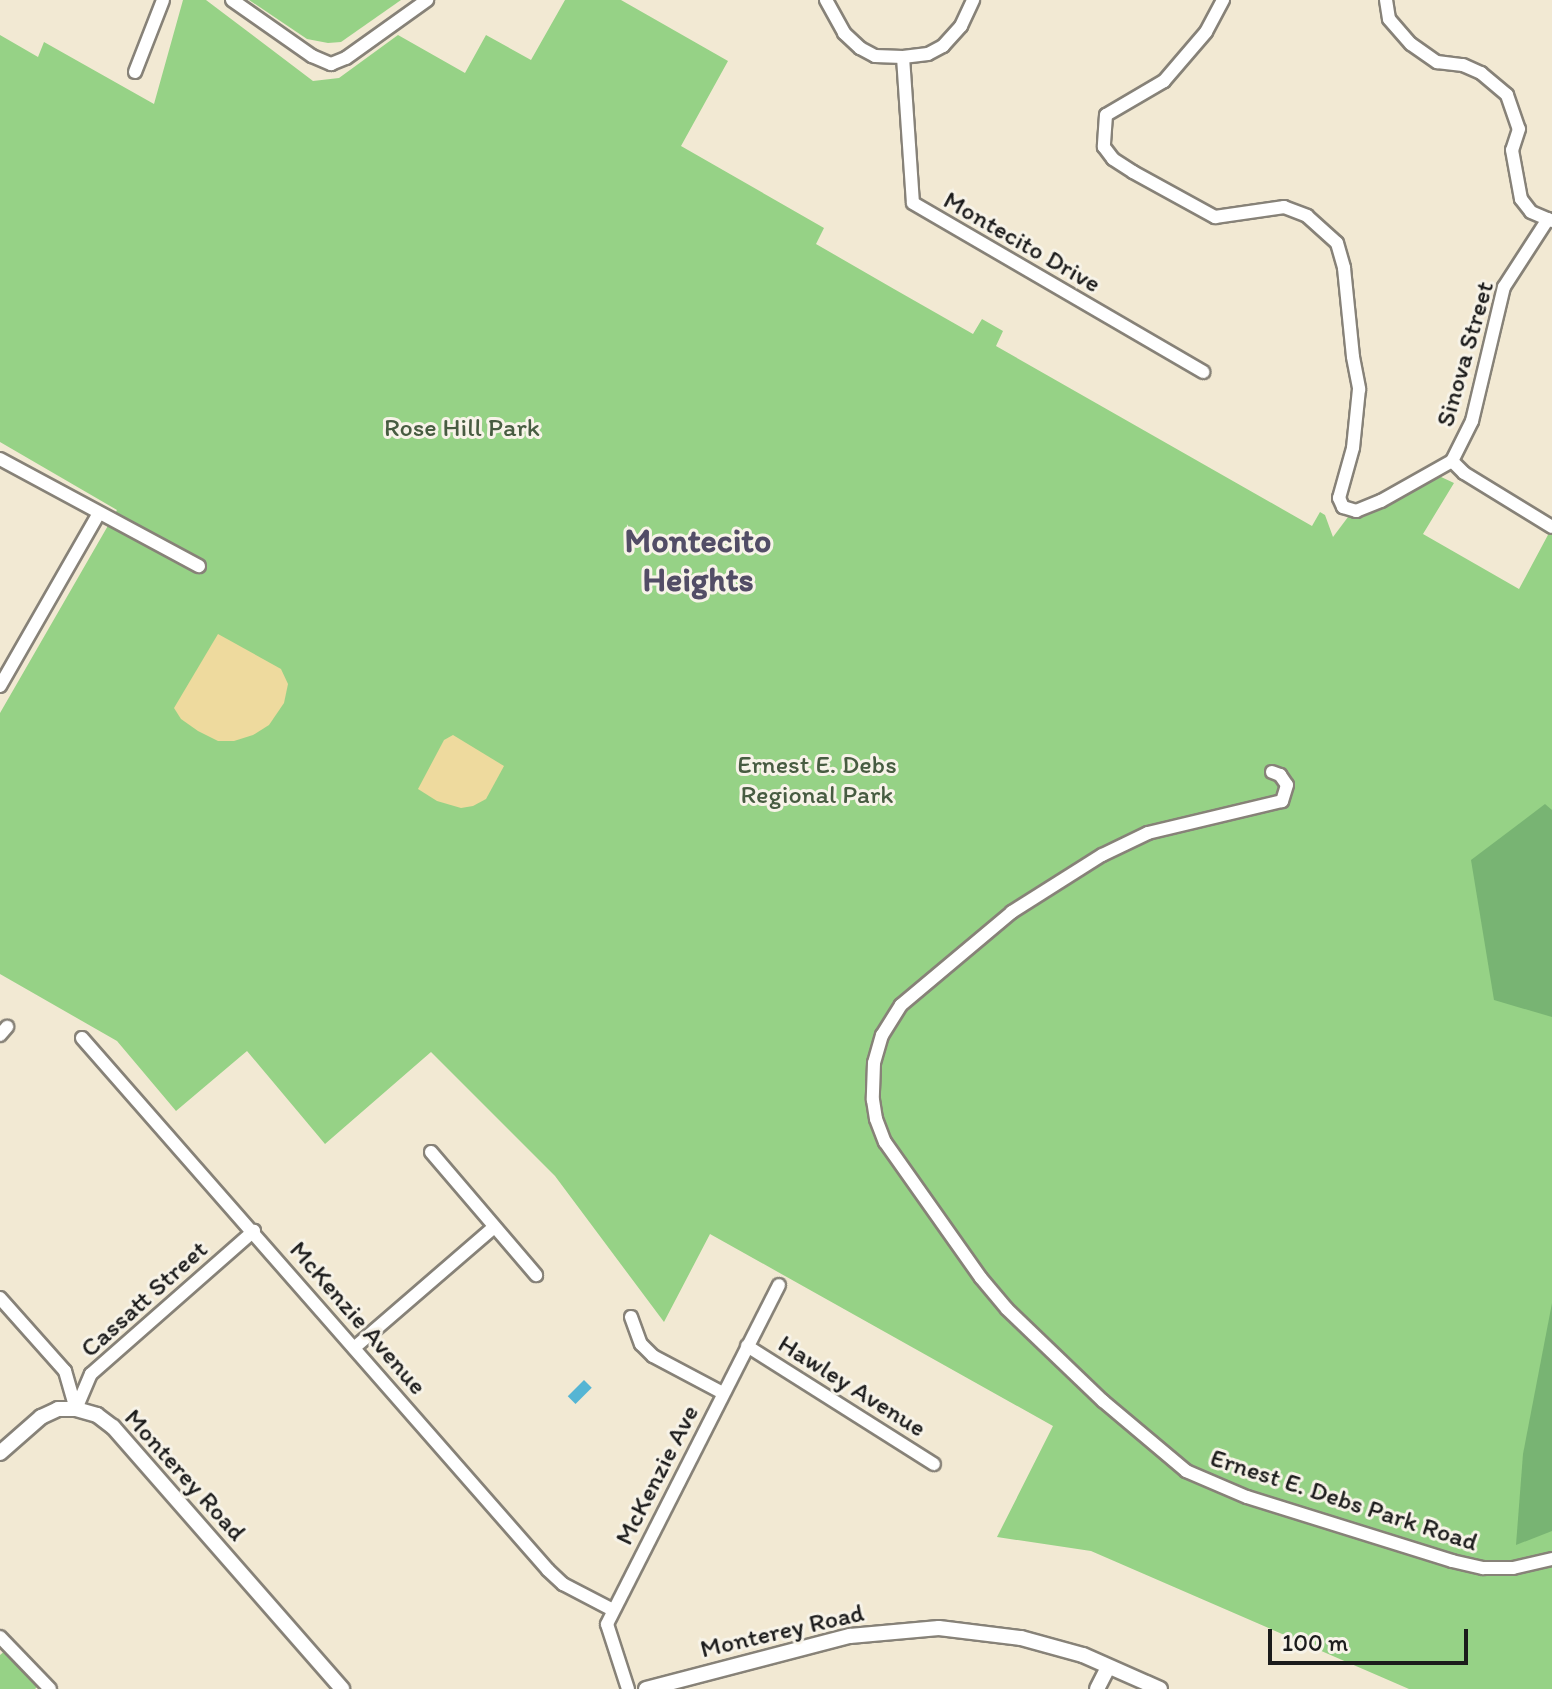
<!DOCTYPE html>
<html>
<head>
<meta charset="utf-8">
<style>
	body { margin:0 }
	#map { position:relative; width:1552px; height:1689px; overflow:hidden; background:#f2e9d3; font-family:Itim,sans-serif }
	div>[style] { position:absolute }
	.green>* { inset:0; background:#96d286 }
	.forest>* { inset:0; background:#78b473 }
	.sand>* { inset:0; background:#eeda9e }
	.water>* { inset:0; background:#55b5d4; transform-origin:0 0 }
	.roads { filter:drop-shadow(2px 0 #878278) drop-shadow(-2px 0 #878278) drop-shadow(0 2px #878278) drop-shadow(0 -2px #878278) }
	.minor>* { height:12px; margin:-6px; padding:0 6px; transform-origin:6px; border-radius:6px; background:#fff }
	.tertiary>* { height:14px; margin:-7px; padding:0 7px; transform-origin:7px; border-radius:7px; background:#fff }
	span { translate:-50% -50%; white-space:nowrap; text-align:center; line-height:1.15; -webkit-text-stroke:6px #f7f3e8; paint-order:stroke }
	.street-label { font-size:26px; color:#1c1c1c }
	.park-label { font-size:26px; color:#475c41 }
	.district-label { font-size:34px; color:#524d66; font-weight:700 }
	.scale { position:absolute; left:1268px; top:1629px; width:200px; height:36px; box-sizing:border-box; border:4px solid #1c1c1c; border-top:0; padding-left:10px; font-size:24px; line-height:28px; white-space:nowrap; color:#1c1c1c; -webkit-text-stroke:6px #f7f3e8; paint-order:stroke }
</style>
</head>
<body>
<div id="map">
	<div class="green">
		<i style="clip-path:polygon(183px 0,206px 0,313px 81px,339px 78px,398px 35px,465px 73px,486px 35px,531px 60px,565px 0,621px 0,728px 61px,681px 146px,824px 228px,816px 244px,894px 289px,973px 334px,982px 319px,1003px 331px,996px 346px,1312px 526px,1320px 512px,1325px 515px,1333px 537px,1348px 517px,1365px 513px,1439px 476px,1454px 483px,1423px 534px,1519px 589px,1549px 533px,1552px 534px,1552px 1689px,1409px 1689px,1091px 1551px,997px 1537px,1053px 1426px,710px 1234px,664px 1322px,555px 1176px,431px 1052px,325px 1144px,247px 1051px,176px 1111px,117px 1041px,0 974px,0 713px,117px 510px,0 442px,0 35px,38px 57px,44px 42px,154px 104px)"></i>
		<i style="clip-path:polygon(249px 0,401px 0,341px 42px,328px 43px,307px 39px)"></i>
		<i style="clip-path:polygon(6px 1650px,43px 1682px,35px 1689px,0 1689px,0 1655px)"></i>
	</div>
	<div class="forest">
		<i style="clip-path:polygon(1545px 804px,1552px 810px,1552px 1017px,1494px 1000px,1471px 860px)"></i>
		<i style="clip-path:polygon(1552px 1303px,1552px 1531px,1516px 1545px,1523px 1454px)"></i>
	</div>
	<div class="sand">
		<i style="clip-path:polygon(218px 634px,281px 669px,288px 684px,284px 703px,269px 725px,253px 735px,234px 741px,218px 741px,198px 731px,181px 719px,174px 708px)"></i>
		<i style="clip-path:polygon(453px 735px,504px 766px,486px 799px,473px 806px,461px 808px,437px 801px,418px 789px,444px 740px)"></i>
	</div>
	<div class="water">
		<i style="left:584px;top:1380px;width:11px;height:23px;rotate:45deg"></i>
	</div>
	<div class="roads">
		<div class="minor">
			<i style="left:232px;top:0;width:98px;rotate:35deg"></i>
			<i style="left:312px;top:56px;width:21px;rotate:23deg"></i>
			<i style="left:331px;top:64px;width:16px;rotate:-22deg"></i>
			<i style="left:346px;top:58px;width:100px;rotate:-35.6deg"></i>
			<i style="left:826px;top:0;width:38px;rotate:61deg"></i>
			<i style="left:844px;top:33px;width:22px;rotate:43deg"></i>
			<i style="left:860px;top:48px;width:17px;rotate:28deg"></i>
			<i style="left:875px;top:56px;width:28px;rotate:2deg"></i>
			<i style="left:903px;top:57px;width:146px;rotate:86.1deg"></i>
			<i style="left:913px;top:203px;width:336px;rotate:30.2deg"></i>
			<i style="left:1223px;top:0;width:36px;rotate:118deg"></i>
			<i style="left:1206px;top:32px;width:65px;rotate:130.6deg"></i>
			<i style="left:1164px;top:81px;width:67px;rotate:149.6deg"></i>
			<i style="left:1106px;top:115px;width:32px;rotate:94deg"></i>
			<i style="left:1104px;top:147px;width:15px;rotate:53deg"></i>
			<i style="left:1113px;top:159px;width:24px;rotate:33deg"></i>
			<i style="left:1133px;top:172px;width:94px;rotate:28.8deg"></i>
			<i style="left:1215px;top:217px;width:70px;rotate:-8.2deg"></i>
			<i style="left:1284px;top:207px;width:25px;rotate:21deg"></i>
			<i style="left:1307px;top:216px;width:40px;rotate:42deg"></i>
			<i style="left:1337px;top:243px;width:26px;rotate:74deg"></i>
			<i style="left:1344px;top:268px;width:89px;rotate:84.2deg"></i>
			<i style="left:1353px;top:357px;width:33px;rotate:79deg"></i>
			<i style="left:1359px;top:389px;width:59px;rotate:95.8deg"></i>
			<i style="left:1353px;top:448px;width:52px;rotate:105.6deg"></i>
			<i style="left:1339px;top:498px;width:10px;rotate:66deg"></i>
			<i style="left:1343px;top:507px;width:14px;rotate:17deg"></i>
			<i style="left:1356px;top:511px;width:27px;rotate:-22deg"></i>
			<i style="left:1381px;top:501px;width:81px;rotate:-29.4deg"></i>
			<i style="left:1452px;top:461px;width:45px;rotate:-63.4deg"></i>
			<i style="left:1472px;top:421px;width:138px;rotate:-76.6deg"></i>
			<i style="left:1504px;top:287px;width:81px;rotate:-57.1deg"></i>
			<i style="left:1386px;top:0;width:19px;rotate:81deg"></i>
			<i style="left:1389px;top:19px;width:33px;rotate:49deg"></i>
			<i style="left:1411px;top:44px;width:32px;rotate:35deg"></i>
			<i style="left:1437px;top:62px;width:26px;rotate:7deg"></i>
			<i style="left:1463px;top:65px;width:20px;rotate:24deg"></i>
			<i style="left:1481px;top:73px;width:34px;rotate:40deg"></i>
			<i style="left:1507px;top:95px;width:36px;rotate:71deg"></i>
			<i style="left:1519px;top:129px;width:22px;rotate:108deg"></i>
			<i style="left:1512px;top:150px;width:50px;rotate:79.6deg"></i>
			<i style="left:1521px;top:199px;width:16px;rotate:52deg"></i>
			<i style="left:1531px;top:212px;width:23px;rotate:23deg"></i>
			<i style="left:903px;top:57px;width:25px;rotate:-7deg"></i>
			<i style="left:928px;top:54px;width:17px;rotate:-28deg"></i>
			<i style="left:943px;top:46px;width:27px;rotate:-48deg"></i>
			<i style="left:961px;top:26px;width:29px;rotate:-65deg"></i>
			<i style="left:135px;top:72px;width:77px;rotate:-68.7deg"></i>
			<i style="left:0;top:459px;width:226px;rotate:28.3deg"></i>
			<i style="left:1452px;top:461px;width:17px;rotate:45deg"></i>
			<i style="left:1464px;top:473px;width:103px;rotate:31.5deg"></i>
			<i style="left:0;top:686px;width:199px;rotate:-60.2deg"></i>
			<i style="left:1272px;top:772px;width:9px;rotate:21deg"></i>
			<i style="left:1280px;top:775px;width:12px;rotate:55deg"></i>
			<i style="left:1287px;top:785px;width:17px;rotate:107deg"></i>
			<i style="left:1282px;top:801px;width:138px;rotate:166.6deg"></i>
			<i style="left:1148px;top:833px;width:51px;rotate:154.4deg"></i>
			<i style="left:1102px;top:855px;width:107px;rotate:147.7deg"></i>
			<i style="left:1012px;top:912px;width:145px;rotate:140deg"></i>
			<i style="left:901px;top:1005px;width:36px;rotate:122deg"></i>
			<i style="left:882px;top:1035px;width:29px;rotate:106deg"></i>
			<i style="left:874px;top:1063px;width:37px;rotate:92deg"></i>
			<i style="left:873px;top:1100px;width:19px;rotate:81deg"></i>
			<i style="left:876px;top:1119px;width:25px;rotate:69deg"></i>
			<i style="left:885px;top:1142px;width:166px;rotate:54.8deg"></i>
			<i style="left:981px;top:1278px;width:40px;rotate:50deg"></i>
			<i style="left:1007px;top:1309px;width:133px;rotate:43.8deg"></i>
			<i style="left:1103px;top:1401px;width:109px;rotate:40.1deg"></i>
			<i style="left:1186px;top:1471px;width:66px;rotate:23.1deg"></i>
			<i style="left:1247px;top:1497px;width:215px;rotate:17.3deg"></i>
			<i style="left:1452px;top:1561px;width:32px;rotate:13deg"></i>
			<i style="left:1483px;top:1568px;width:30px"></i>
			<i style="left:1513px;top:1568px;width:40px;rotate:-13deg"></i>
			<i style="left:0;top:1035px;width:11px;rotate:-49deg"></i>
			<i style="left:82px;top:1038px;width:707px;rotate:48.78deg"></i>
			<i style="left:548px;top:1570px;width:21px;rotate:43deg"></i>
			<i style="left:563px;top:1584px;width:56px;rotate:27.5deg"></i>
			<i style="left:431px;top:1152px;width:162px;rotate:49.5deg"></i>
			<i style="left:0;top:1298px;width:98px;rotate:48.3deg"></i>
			<i style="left:65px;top:1371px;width:40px;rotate:74deg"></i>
			<i style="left:631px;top:1317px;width:29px;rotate:70deg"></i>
			<i style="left:641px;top:1344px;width:17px;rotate:45deg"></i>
			<i style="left:653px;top:1356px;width:79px;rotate:27.9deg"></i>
			<i style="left:747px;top:1346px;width:221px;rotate:32.3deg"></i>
			<i style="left:354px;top:1348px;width:185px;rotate:-40.8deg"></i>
			<i style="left:76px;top:1409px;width:38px;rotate:-67deg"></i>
			<i style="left:91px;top:1374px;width:217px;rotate:-41.3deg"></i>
			<i style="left:0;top:1637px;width:72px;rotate:46.1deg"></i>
			<i style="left:628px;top:1689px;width:68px;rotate:-107.9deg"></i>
			<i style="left:607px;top:1624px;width:380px;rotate:-63.1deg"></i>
		</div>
		<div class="tertiary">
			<i style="left:0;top:1453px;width:55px;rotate:-41.3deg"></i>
			<i style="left:41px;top:1417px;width:19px;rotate:-25deg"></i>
			<i style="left:58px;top:1409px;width:18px"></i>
			<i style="left:76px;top:1409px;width:22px;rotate:16deg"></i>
			<i style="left:97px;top:1415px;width:20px;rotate:37deg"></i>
			<i style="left:113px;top:1427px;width:348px;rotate:48.8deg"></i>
			<i style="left:646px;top:1689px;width:211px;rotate:-14.6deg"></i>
			<i style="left:850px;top:1636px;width:89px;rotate:-5.1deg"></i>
			<i style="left:939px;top:1628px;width:83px;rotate:7deg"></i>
			<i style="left:1021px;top:1638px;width:64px;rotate:15.3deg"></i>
			<i style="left:1083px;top:1655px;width:84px;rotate:23.8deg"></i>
			<i style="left:1097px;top:1689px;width:25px;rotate:-63deg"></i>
		</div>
	</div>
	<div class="street-label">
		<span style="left:1022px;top:242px;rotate:30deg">Montecito Drive</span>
		<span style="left:1465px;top:354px;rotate:-74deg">Sinova Street</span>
		<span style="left:144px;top:1299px;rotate:-42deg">Cassatt Street</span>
		<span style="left:358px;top:1318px;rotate:49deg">McKenzie Avenue</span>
		<span style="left:852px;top:1386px;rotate:32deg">Hawley Avenue</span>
		<span style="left:185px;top:1475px;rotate:48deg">Monterey Road</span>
		<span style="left:657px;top:1475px;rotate:-63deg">McKenzie Ave</span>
		<span style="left:1344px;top:1500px;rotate:18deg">Ernest E. Debs Park Road</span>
		<span style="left:782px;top:1631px;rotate:-13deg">Monterey Road</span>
	</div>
	<div class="park-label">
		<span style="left:462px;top:428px">Rose Hill Park</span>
		<span style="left:817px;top:780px">Ernest E. Debs<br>Regional Park</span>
	</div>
	<div class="district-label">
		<span style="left:698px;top:560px">Montecito<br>Heights</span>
	</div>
	<div class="scale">100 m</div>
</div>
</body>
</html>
